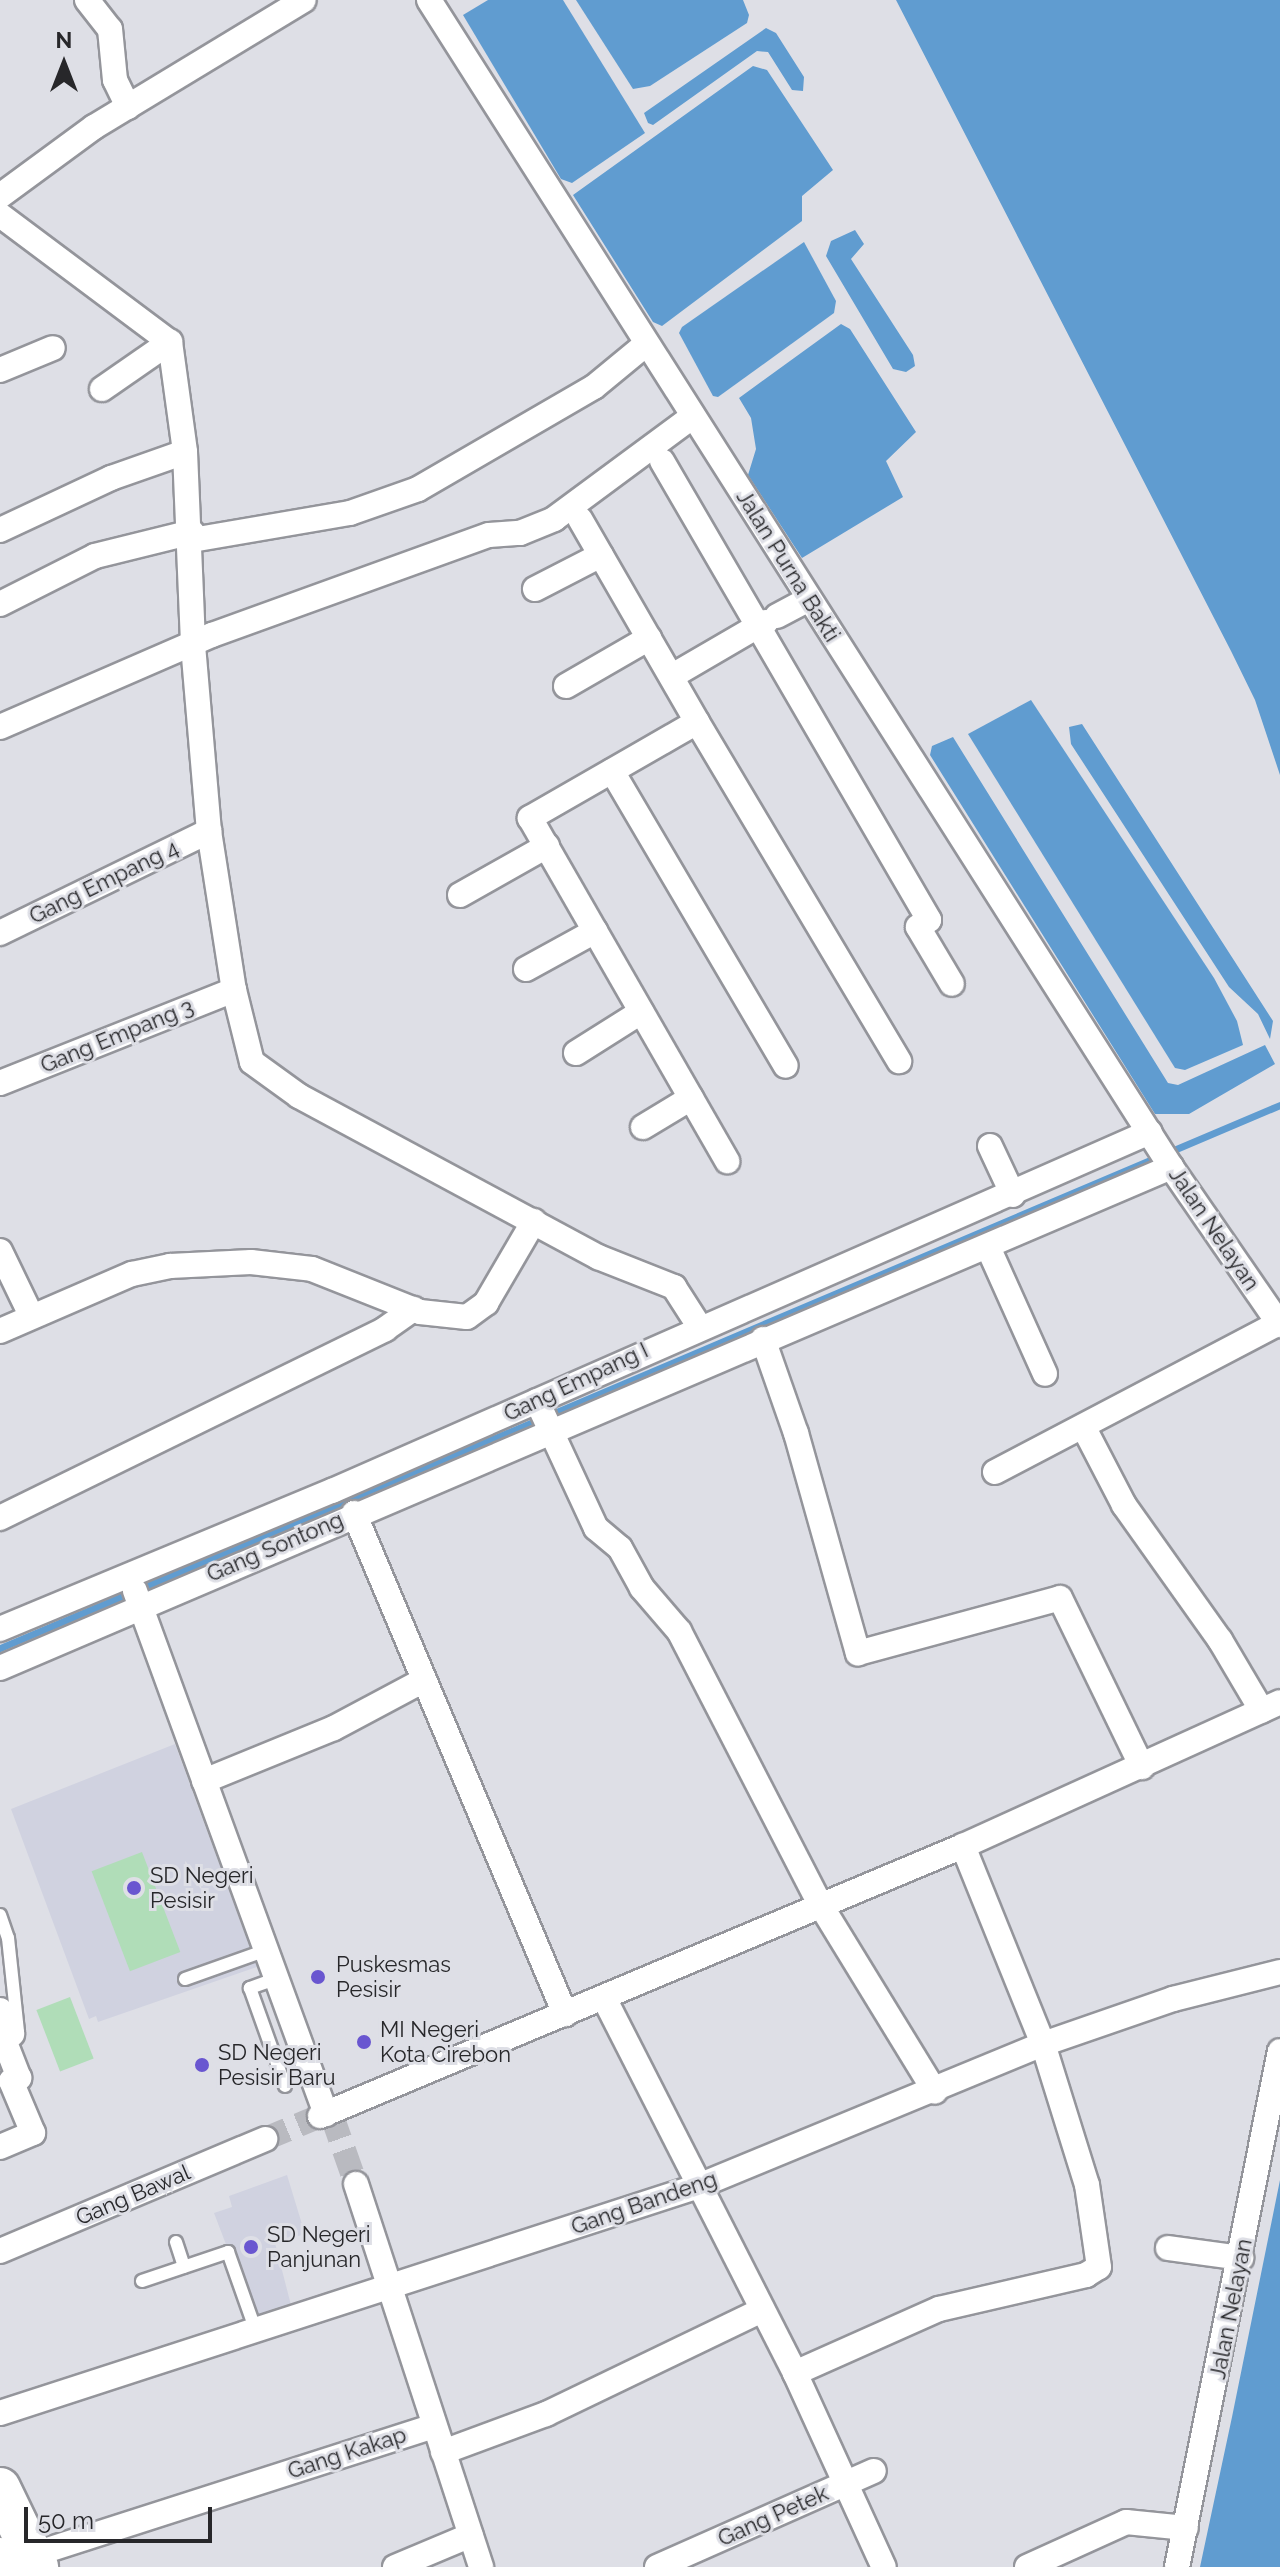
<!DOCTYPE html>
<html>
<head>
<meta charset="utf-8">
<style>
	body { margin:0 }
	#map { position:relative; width:1280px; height:2567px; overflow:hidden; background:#dedfe6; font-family:Raleway,sans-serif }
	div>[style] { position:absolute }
	.built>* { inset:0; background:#d0d2e0 }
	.green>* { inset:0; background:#b0ddb8; transform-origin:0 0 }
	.water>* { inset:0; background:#609cd0 }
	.stream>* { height:7px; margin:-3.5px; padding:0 3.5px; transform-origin:3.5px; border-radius:3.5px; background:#609cd0 }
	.minor-tunnel>* { height:24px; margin-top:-12px; transform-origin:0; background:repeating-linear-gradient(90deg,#b9bac0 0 24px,transparent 0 36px) }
	.roads { filter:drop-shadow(2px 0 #94959b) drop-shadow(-2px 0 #94959b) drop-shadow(0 2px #94959b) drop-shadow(0 -2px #94959b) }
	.service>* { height:12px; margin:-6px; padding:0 6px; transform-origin:6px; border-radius:6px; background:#fff }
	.minor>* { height:24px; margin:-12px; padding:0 12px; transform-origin:12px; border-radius:12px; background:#fff }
	.trunk>* { height:40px; margin:-20px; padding:0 20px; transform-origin:20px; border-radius:20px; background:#fff }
	.dots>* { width:22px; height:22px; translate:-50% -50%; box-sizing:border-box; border:4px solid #dedfe6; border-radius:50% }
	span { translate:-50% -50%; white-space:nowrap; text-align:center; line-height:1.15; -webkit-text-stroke:6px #dedfe6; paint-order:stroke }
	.street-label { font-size:22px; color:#27272a }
	.poi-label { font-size:22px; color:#27272a }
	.left { translate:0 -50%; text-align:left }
	.north { position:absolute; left:24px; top:24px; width:80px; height:80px; -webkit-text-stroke:6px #dedfe6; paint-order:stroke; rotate:0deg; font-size:22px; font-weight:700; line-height:32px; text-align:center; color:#27272a }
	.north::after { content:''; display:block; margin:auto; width:28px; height:36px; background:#27272a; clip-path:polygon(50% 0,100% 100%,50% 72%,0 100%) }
	.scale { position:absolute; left:24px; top:2507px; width:188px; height:36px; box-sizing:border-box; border:4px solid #27272a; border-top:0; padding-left:10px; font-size:24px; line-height:28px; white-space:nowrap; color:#27272a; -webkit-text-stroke:6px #dedfe6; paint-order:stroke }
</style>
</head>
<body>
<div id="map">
	<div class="built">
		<i style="clip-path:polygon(175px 1744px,257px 1967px,98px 2022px,96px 2016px,89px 2019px,11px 1809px)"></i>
		<i style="clip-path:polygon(287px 2175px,305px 2234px,275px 2243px,292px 2309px,256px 2323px,214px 2213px,232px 2207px,229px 2196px)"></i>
	</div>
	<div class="green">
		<i style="left:142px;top:1852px;width:107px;height:54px;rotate:69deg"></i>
		<i style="left:70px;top:1997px;width:66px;height:36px;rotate:69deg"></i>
	</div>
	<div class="water">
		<i style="clip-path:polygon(488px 0,563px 0,645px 133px,572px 183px,561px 179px,463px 15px)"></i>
		<i style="clip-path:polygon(576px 0,743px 0,749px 15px,747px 23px,650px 86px,633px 89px)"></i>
		<i style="clip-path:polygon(896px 0,1280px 0,1280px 775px,1255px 700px,1231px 651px)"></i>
		<i style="clip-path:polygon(766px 28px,776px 33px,804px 77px,803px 91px,792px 90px,768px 52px,757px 51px,653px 125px,648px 123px,644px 113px)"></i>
		<i style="clip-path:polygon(753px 66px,767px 70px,833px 170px,802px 196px,802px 221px,662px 326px,653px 322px,573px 195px)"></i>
		<i style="clip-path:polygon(855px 230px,864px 244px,851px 259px,913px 355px,915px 366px,906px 372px,893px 369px,826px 256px,831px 241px)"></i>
		<i style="clip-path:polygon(804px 242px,836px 301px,834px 313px,718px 397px,713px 396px,679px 333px,682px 327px)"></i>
		<i style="clip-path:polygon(841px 324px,850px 329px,916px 432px,886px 461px,903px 497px,802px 558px,748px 475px,756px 449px,751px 418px,739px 398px)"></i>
		<i style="clip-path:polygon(1031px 700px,1214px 978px,1237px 1021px,1243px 1045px,1185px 1070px,1175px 1068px,968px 734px)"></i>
		<i style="clip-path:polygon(1082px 724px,1273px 1021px,1270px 1039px,1258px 1014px,1229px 987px,1071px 744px,1069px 727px)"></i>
		<i style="clip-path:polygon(953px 737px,1168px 1083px,1178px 1085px,1265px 1045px,1275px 1064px,1189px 1114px,1155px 1114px,930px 755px,932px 746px)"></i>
		<i style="clip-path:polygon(1280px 2180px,1280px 2567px,1200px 2567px,1232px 2417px)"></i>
	</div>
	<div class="stream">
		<i style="left:0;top:1648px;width:1390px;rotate:-22.99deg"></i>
	</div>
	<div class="minor-tunnel">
		<i style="left:332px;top:2116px;width:72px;rotate:70.6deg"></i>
		<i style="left:265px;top:2139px;width:60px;rotate:-22.7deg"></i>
	</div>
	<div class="roads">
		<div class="service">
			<i style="left:0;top:1915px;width:24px;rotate:71deg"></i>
			<i style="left:8px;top:1938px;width:94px;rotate:83.9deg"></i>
			<i style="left:185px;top:1979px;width:84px;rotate:-19.5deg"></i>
			<i style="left:275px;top:1979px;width:27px;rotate:160deg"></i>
			<i style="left:250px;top:1988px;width:104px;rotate:70.3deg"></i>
			<i style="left:176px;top:2242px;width:26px;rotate:72deg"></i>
			<i style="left:142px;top:2281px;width:91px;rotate:-18.6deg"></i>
			<i style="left:228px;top:2252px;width:84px;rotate:70.5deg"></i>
		</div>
		<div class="minor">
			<i style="left:87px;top:0;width:37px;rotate:52deg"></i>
			<i style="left:110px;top:29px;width:51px;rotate:84.4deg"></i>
			<i style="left:115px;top:80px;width:30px;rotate:64deg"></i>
			<i style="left:429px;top:0;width:1383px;rotate:57.55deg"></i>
			<i style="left:1171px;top:1167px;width:192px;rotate:55.4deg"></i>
			<i style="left:0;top:196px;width:117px;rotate:-36.3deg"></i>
			<i style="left:94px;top:127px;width:245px;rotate:-31.2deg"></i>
			<i style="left:0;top:215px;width:212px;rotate:36.8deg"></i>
			<i style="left:170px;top:342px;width:111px;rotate:82.2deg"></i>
			<i style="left:185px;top:452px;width:193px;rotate:87.6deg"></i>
			<i style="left:193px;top:645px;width:187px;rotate:85.1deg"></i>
			<i style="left:209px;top:831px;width:161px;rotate:81.1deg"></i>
			<i style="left:234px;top:990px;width:74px;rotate:76deg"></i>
			<i style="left:252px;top:1062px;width:58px;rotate:35.9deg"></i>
			<i style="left:299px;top:1096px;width:340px;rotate:28.3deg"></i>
			<i style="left:598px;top:1257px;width:82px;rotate:21.5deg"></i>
			<i style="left:674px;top:1287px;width:46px;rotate:57.3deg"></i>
			<i style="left:0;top:370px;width:57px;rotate:-22.5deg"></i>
			<i style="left:102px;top:389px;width:83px;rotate:-34.7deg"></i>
			<i style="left:662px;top:461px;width:191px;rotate:59.8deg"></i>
			<i style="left:758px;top:626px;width:99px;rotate:149.8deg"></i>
			<i style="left:580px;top:519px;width:234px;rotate:60deg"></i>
			<i style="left:697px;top:722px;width:193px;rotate:150.1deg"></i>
			<i style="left:530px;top:818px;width:396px;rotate:60.1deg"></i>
			<i style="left:0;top:530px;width:123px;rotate:-25.1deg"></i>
			<i style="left:111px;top:478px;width:78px;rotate:-19.4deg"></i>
			<i style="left:192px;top:540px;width:160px;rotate:-9.7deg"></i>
			<i style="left:350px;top:513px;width:72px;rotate:-19.4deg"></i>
			<i style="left:418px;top:489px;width:203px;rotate:-30.1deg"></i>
			<i style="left:594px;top:387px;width:66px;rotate:-39.5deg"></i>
			<i style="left:535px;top:589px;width:74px;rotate:-27.3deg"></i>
			<i style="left:0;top:604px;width:106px;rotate:-26.8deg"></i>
			<i style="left:95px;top:556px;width:100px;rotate:-13.9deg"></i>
			<i style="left:777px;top:616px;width:36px;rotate:-28deg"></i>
			<i style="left:766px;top:622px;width:9px;rotate:153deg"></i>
			<i style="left:758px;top:626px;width:340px;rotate:59.8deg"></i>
			<i style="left:929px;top:920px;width:13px;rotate:148deg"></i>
			<i style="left:918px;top:927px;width:66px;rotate:59.2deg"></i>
			<i style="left:566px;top:686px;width:96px;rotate:-30deg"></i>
			<i style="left:697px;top:722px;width:395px;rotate:59.2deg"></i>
			<i style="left:0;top:727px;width:231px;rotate:-23.5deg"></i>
			<i style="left:212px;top:635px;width:294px;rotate:-19.9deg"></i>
			<i style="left:489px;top:535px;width:31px;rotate:-4deg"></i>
			<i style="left:520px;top:533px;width:37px;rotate:-22deg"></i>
			<i style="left:554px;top:519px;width:173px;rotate:-36.5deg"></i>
			<i style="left:612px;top:771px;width:342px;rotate:59.5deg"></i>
			<i style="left:460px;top:895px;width:100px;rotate:-29.4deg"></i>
			<i style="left:0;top:933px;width:233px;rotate:-26deg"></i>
			<i style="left:526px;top:969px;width:79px;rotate:-28.8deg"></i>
			<i style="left:576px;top:1053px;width:77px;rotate:-32.2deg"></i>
			<i style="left:0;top:1083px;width:252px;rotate:-21.7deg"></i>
			<i style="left:643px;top:1127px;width:56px;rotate:-31.1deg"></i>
			<i style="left:990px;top:1146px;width:54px;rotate:64.9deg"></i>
			<i style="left:988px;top:1247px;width:139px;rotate:65.8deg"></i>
			<i style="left:0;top:1251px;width:71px;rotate:64.2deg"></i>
			<i style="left:0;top:1331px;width:144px;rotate:-23.4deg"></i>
			<i style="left:132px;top:1274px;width:39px;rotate:-12deg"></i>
			<i style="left:170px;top:1266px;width:81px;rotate:-2.8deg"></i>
			<i style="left:251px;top:1262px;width:61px;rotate:6.5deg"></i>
			<i style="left:312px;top:1269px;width:116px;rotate:21.7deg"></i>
			<i style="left:420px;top:1312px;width:47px;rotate:6.1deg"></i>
			<i style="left:467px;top:1317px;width:24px;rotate:-36deg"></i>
			<i style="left:486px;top:1303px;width:95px;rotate:-59.7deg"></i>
			<i style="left:763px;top:1339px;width:100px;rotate:70.7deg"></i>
			<i style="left:796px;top:1433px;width:229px;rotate:74.3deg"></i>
			<i style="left:858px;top:1653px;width:209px;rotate:-15.2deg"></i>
			<i style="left:1060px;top:1598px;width:188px;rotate:64.1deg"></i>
			<i style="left:537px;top:1401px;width:140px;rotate:65.1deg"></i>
			<i style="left:596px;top:1528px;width:31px;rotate:40deg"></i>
			<i style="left:620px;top:1548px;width:46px;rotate:61.2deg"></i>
			<i style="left:642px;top:1588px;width:57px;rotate:49.3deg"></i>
			<i style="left:679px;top:1631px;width:307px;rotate:62.7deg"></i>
			<i style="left:820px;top:1904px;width:220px;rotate:58.5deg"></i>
			<i style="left:1084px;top:1428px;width:87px;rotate:62.5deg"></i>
			<i style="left:1124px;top:1505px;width:166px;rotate:54.6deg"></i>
			<i style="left:1220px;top:1640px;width:82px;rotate:59.4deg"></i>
			<i style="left:995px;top:1472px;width:321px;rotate:-27.7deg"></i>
			<i style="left:354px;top:1513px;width:544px;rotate:67.16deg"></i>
			<i style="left:0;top:1518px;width:429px;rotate:-26.1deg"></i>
			<i style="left:385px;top:1329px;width:35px;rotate:-35deg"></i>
			<i style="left:135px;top:1591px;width:557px;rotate:69.94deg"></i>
			<i style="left:0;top:1629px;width:360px;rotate:-22.6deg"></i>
			<i style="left:332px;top:1491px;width:893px;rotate:-23.7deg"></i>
			<i style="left:0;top:1668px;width:1274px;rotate:-23.16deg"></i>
			<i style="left:204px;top:1781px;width:140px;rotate:-22.2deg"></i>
			<i style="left:334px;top:1728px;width:102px;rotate:-28.1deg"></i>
			<i style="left:604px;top:1998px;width:421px;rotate:63deg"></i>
			<i style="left:795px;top:2373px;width:213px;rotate:65.4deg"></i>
			<i style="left:0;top:2010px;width:27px;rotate:63deg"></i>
			<i style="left:320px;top:2116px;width:697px;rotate:-22.78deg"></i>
			<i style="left:963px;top:1846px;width:348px;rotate:-24.4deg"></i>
			<i style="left:0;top:2147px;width:36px;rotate:-23deg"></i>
			<i style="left:33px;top:2133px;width:56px;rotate:-112.9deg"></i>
			<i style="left:11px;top:2081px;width:9px;rotate:-21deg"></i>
			<i style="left:19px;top:2078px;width:44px;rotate:-111.3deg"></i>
			<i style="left:356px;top:2184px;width:403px;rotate:71.9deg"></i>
			<i style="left:1168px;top:2248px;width:74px;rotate:7.8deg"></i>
			<i style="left:0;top:2251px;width:288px;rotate:-22.9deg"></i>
			<i style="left:795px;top:2373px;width:158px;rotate:-24deg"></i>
			<i style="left:939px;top:2309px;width:151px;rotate:-13deg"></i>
			<i style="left:1086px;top:2275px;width:15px;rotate:-32deg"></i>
			<i style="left:1099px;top:2267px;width:83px;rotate:-98.3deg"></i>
			<i style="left:1087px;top:2185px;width:148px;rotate:-107.3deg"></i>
			<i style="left:1043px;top:2044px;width:214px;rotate:-112deg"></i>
			<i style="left:0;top:2413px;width:732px;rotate:-17.99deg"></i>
			<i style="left:696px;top:2187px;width:375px;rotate:-22.4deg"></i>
			<i style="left:1043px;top:2044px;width:138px;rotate:-19.1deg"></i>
			<i style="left:1173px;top:1999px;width:110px;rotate:-14.2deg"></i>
			<i style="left:443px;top:2452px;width:110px;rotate:-20.3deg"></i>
			<i style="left:546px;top:2414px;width:240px;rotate:-25.7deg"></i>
			<i style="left:32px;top:2555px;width:421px;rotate:-17.8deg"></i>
			<i style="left:395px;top:2567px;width:82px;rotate:-22.8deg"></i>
			<i style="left:657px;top:2567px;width:237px;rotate:-23.9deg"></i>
			<i style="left:1027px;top:2567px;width:109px;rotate:-24.4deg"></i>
			<i style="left:1126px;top:2522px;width:60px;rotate:5.7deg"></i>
			<i style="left:1177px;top:2567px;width:526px;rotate:-78.71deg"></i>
		</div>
		<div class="trunk">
			<i style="left:0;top:2488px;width:88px;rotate:64.3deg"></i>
			<i style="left:0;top:2558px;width:10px;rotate:66deg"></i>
		</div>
	</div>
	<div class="dots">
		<i style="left:134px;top:1888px;background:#6956d0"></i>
		<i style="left:318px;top:1977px;background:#6956d0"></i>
		<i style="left:364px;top:2042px;background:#6956d0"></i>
		<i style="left:202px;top:2065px;background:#6956d0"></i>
		<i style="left:251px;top:2247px;background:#6956d0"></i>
	</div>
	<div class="street-label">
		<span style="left:788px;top:566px;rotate:58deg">Jalan Purna Bakti</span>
		<span style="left:104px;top:882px;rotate:-26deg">Gang Empang 4</span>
		<span style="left:117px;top:1036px;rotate:-22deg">Gang Empang 3</span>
		<span style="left:1214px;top:1229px;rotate:56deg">Jalan Nelayan</span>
		<span style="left:576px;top:1382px;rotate:-25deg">Gang Empang I</span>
		<span style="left:275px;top:1547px;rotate:-23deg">Gang Sontong</span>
		<span style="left:133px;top:2195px;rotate:-23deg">Gang Bawal</span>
		<span style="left:644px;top:2203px;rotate:-19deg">Gang Bandeng</span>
		<span style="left:1231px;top:2309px;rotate:-79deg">Jalan Nelayan</span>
		<span style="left:347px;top:2453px;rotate:-18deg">Gang Kakap</span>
		<span style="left:773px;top:2516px;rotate:-24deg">Gang Petek</span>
	</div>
	<div class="poi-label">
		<span class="left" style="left:150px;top:1888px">SD Negeri<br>Pesisir</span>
		<span class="left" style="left:336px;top:1977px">Puskesmas<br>Pesisir</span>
		<span class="left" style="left:380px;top:2042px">MI Negeri<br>Kota Cirebon</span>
		<span class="left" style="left:218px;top:2065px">SD Negeri<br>Pesisir Baru</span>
		<span class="left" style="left:267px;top:2247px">SD Negeri<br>Panjunan</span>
	</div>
	<div class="north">N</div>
	<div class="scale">50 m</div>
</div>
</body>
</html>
